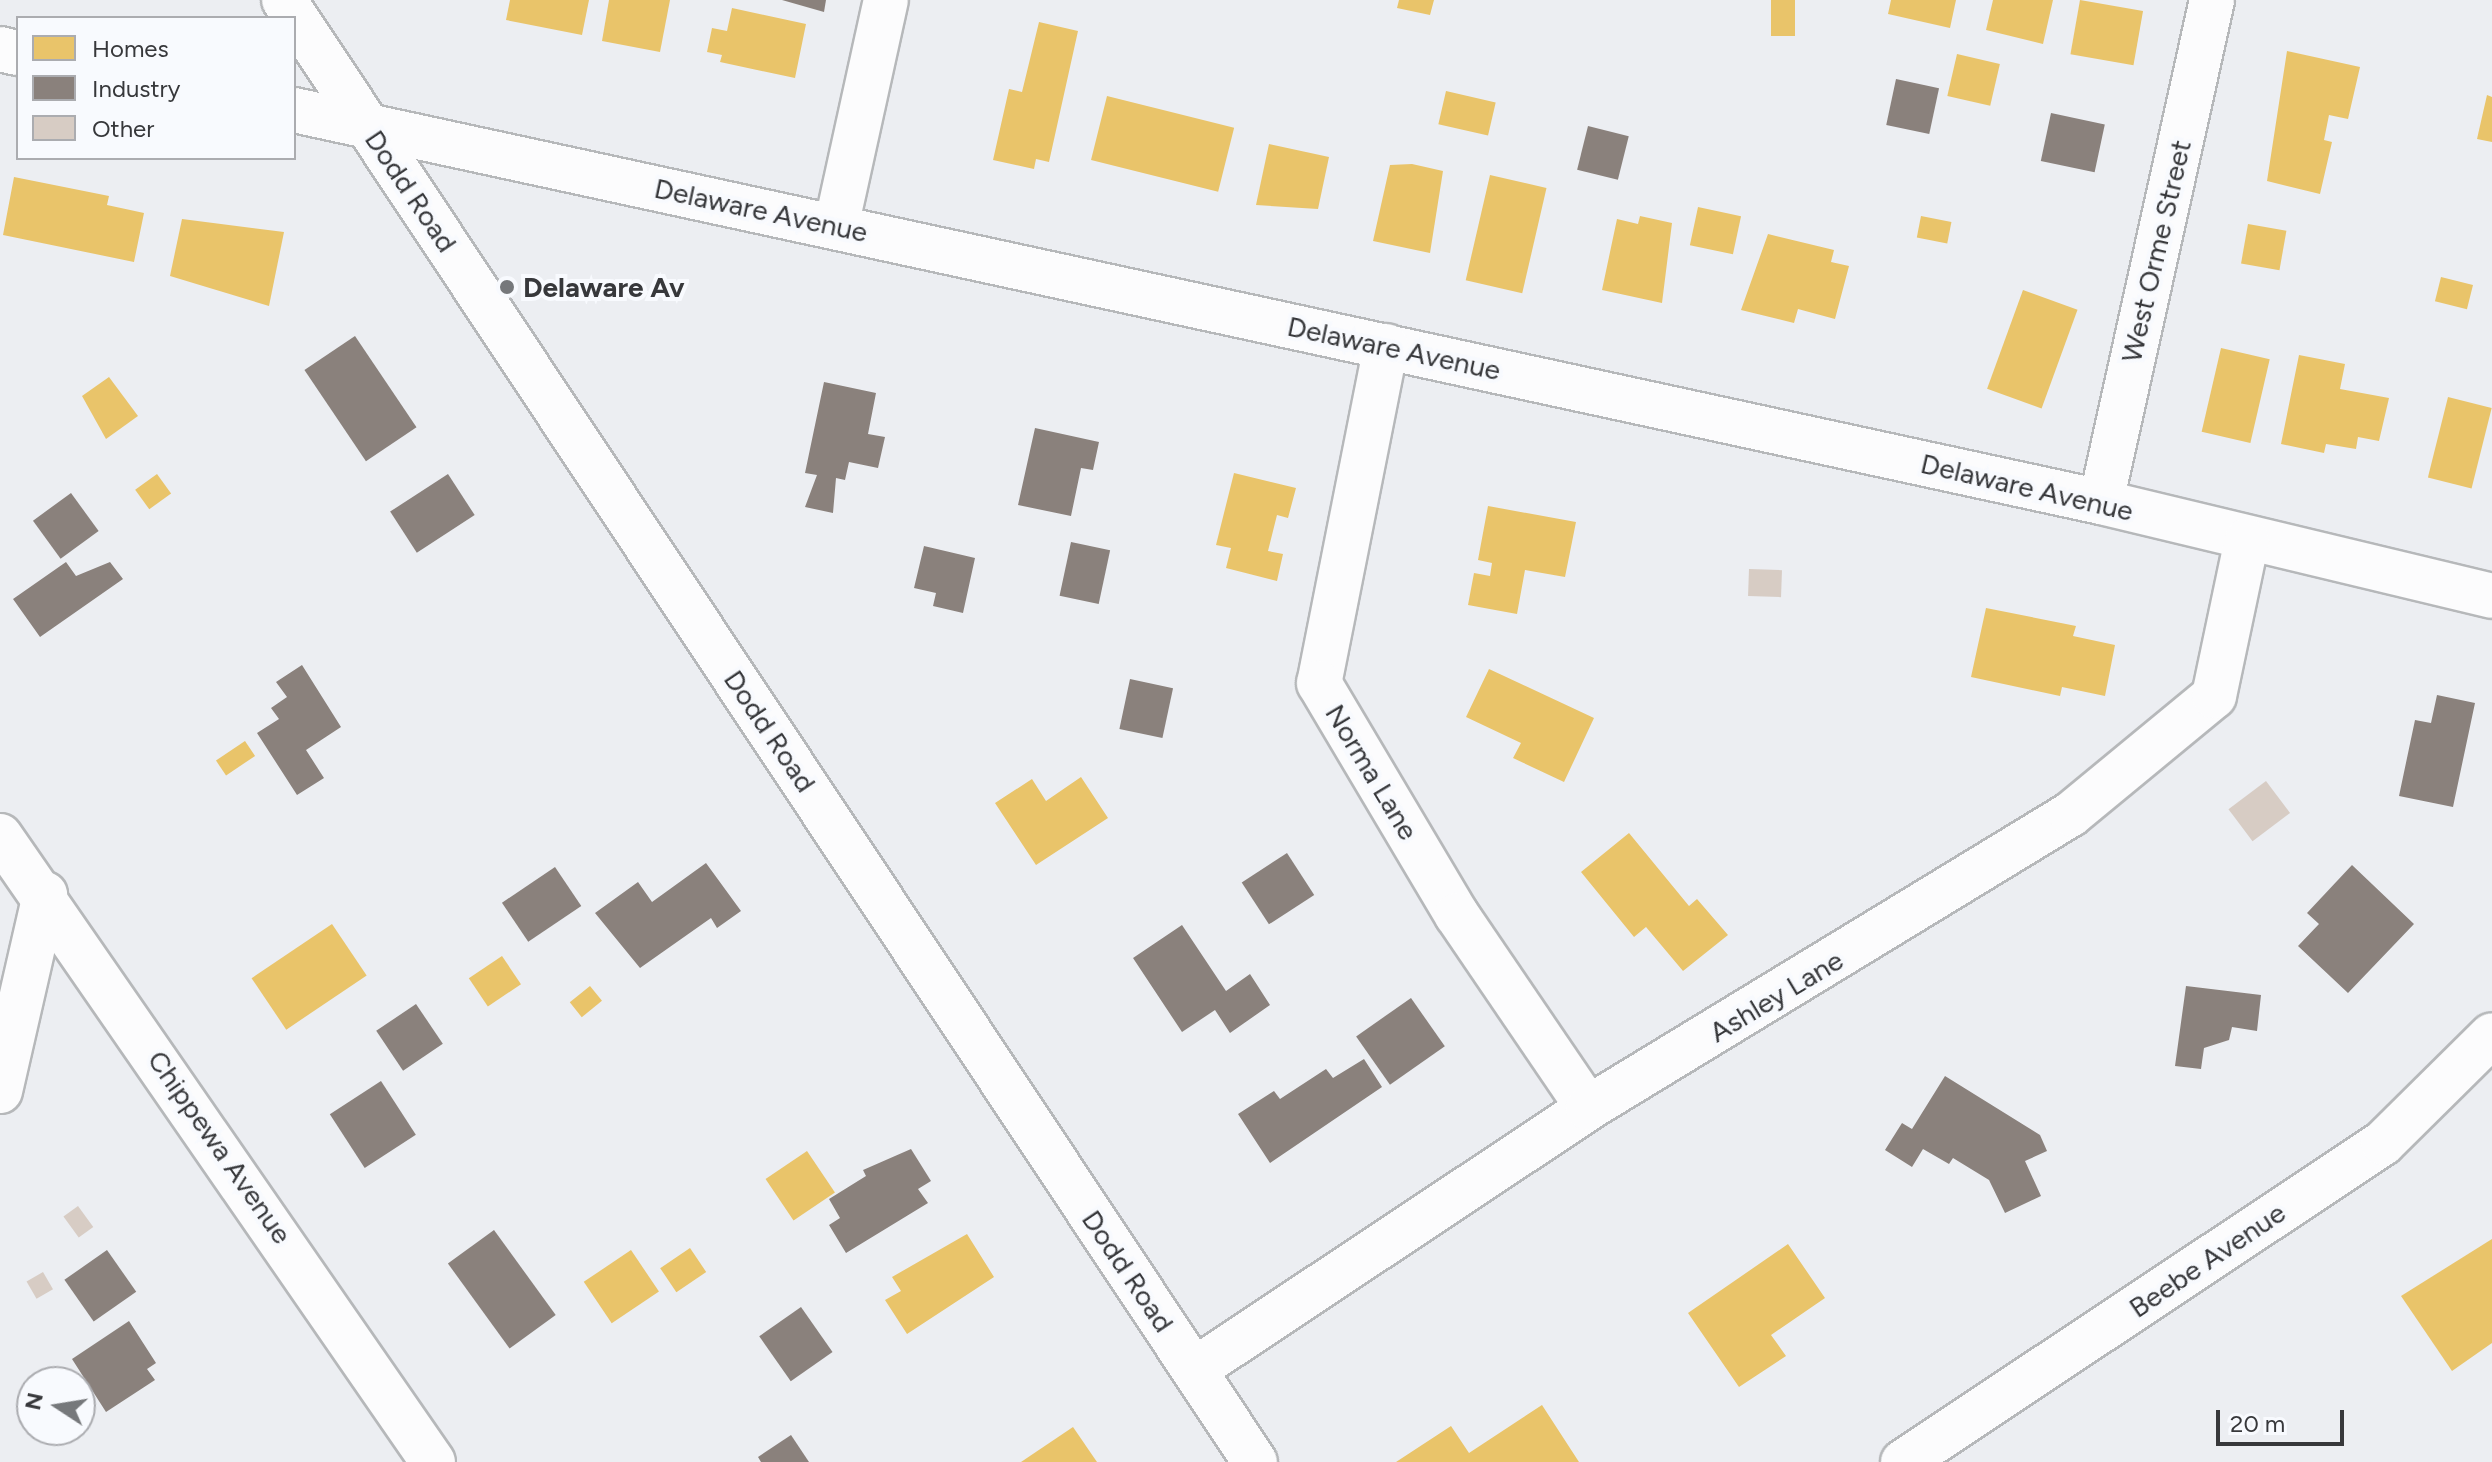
<!DOCTYPE html>
<html>
<head>
<meta charset="utf-8">
<style>
	body { margin:0 }
	#map { position:relative; width:2492px; height:1462px; overflow:hidden; background:#eceef2; font-family:Figtree,sans-serif }
	div>[style] { position:absolute }
	.homes>* { inset:0; background:#e9c46a; transform-origin:0 0 }
	.industry>* { inset:0; background:#8a817c; transform-origin:0 0 }
	.building>* { inset:0; background:#d7ccc4; transform-origin:0 0 }
	.roads { filter:drop-shadow(2px 0 #b6b8ba) drop-shadow(-2px 0 #b6b8ba) drop-shadow(0 2px #b6b8ba) drop-shadow(0 -2px #b6b8ba) }
	.minor>* { height:44px; margin:-22px; padding:0 22px; transform-origin:22px; border-radius:22px; background:#fcfcfd }
	.major>* { height:44px; margin:-22px; padding:0 22px; transform-origin:22px; border-radius:22px; background:#fcfcfd }
	.dots>* { width:22px; height:22px; translate:-50% -50%; box-sizing:border-box; border:4px solid #f8fafe; border-radius:50% }
	span { translate:-50% -50%; white-space:nowrap; text-align:center; line-height:1.15; -webkit-text-stroke:8px #f8fafe; paint-order:stroke }
	.street-label { font-size:28px; color:#37383b }
	.poi-label { font-size:28px; color:#37383b; font-weight:700 }
	.left { translate:0 -50%; text-align:left }
	.legend { position:absolute; left:16px; top:16px; width:280px; height:144px; box-sizing:border-box; background:#f8fafe; border:2px solid #abacb0; margin:0; padding:10px 14px; list-style:none; font-size:24px; color:#37383b }
	.legend li { display:flex; align-items:center; gap:16px; height:40px }
	.legend b { width:40px; border:2px solid #abacb0 }
	.north { position:absolute; left:16px; top:1366px; width:80px; height:80px; box-sizing:border-box; background:#f8fafe; border:2px solid #abacb0; border-radius:50%; rotate:282deg; font-size:22px; font-weight:700; line-height:32px; text-align:center; color:#37383b }
	.north::after { content:''; display:block; margin:auto; width:28px; height:36px; background:#76787b; clip-path:polygon(50% 0,100% 100%,50% 72%,0 100%) }
	.scale { position:absolute; left:2216px; top:1410px; width:128px; height:36px; box-sizing:border-box; border:4px solid #37383b; border-top:0; padding-left:10px; font-size:24px; line-height:28px; white-space:nowrap; color:#37383b; -webkit-text-stroke:6px #f8fafe; paint-order:stroke }
</style>
</head>
<body>
<div id="map">
	<div class="homes">
		<i style="clip-path:polygon(510px 0,589px 0,582px 35px,506px 20px)"></i>
		<i style="clip-path:polygon(609px 0,670px 0,660px 52px,602px 41px)"></i>
		<i style="clip-path:polygon(1399px 0,1434px 0,1430px 15px,1397px 8px)"></i>
		<i style="left:1771px;top:0;width:24px;height:36px"></i>
		<i style="clip-path:polygon(1891px 0,1956px 0,1950px 28px,1888px 14px)"></i>
		<i style="clip-path:polygon(1993px 0,2053px 0,2043px 44px,1986px 30px)"></i>
		<i style="left:2080px;top:0;width:64px;height:55px;rotate:10deg"></i>
		<i style="clip-path:polygon(732px 8px,806px 24px,795px 78px,720px 62px,722px 55px,707px 52px,712px 28px,727px 31px)"></i>
		<i style="clip-path:polygon(1039px 22px,1078px 31px,1049px 162px,1036px 159px,1034px 169px,993px 160px,1009px 89px,1022px 92px)"></i>
		<i style="clip-path:polygon(2287px 51px,2360px 67px,2348px 119px,2329px 115px,2324px 140px,2332px 142px,2320px 194px,2267px 181px)"></i>
		<i style="left:1957px;top:54px;width:44px;height:43px;rotate:13deg"></i>
		<i style="left:1446px;top:91px;width:51px;height:34px;rotate:13deg"></i>
		<i style="clip-path:polygon(2487px 95px,2492px 97px,2492px 142px,2477px 139px)"></i>
		<i style="left:1107px;top:96px;width:131px;height:66px;rotate:14deg"></i>
		<i style="clip-path:polygon(1269px 144px,1329px 157px,1318px 209px,1256px 205px)"></i>
		<i style="clip-path:polygon(1412px 164px,1443px 171px,1430px 253px,1373px 241px,1390px 165px)"></i>
		<i style="left:1490px;top:175px;width:58px;height:108px;rotate:13deg"></i>
		<i style="clip-path:polygon(14px 177px,109px 196px,107px 205px,144px 213px,134px 262px,3px 235px)"></i>
		<i style="left:1698px;top:207px;width:44px;height:39px;rotate:12deg"></i>
		<i style="clip-path:polygon(1640px 216px,1672px 223px,1662px 303px,1602px 290px,1617px 219px,1638px 224px)"></i>
		<i style="left:1921px;top:216px;width:31px;height:22px;rotate:11deg"></i>
		<i style="clip-path:polygon(182px 219px,284px 232px,269px 306px,170px 276px)"></i>
		<i style="left:2248px;top:224px;width:39px;height:40px;rotate:10deg"></i>
		<i style="clip-path:polygon(1768px 234px,1834px 250px,1831px 262px,1849px 266px,1835px 319px,1798px 309px,1794px 323px,1741px 310px)"></i>
		<i style="left:2441px;top:277px;width:33px;height:25px;rotate:14deg"></i>
		<i style="left:2023px;top:290px;width:58px;height:105px;rotate:20deg"></i>
		<i style="left:2221px;top:348px;width:50px;height:86px;rotate:13deg"></i>
		<i style="clip-path:polygon(2299px 355px,2345px 364px,2340px 389px,2389px 398px,2379px 441px,2358px 437px,2356px 449px,2326px 444px,2324px 453px,2281px 444px)"></i>
		<i style="clip-path:polygon(109px 377px,138px 416px,106px 439px,82px 396px)"></i>
		<i style="left:2448px;top:397px;width:45px;height:83px;rotate:14deg"></i>
		<i style="clip-path:polygon(1234px 473px,1296px 488px,1288px 518px,1277px 515px,1268px 551px,1283px 554px,1277px 581px,1226px 568px,1231px 548px,1216px 545px)"></i>
		<i style="left:157px;top:474px;width:24px;height:27px;rotate:54deg"></i>
		<i style="clip-path:polygon(1488px 506px,1576px 522px,1565px 577px,1525px 570px,1517px 614px,1468px 605px,1474px 573px,1490px 576px,1492px 563px,1478px 560px)"></i>
		<i style="clip-path:polygon(1986px 608px,2076px 626px,2073px 636px,2115px 645px,2105px 696px,2062px 687px,2060px 696px,1971px 677px)"></i>
		<i style="clip-path:polygon(1489px 669px,1594px 718px,1564px 782px,1513px 758px,1521px 743px,1466px 717px)"></i>
		<i style="left:245px;top:741px;width:18px;height:35px;rotate:56deg"></i>
		<i style="clip-path:polygon(1081px 777px,1108px 818px,1036px 865px,995px 803px,1032px 779px,1046px 801px)"></i>
		<i style="clip-path:polygon(1629px 833px,1689px 906px,1697px 899px,1728px 935px,1683px 971px,1646px 927px,1634px 937px,1581px 872px)"></i>
		<i style="left:332px;top:924px;width:62px;height:97px;rotate:56deg"></i>
		<i style="left:502px;top:956px;width:34px;height:40px;rotate:56deg"></i>
		<i style="left:590px;top:986px;width:19px;height:26px;rotate:51deg"></i>
		<i style="left:807px;top:1151px;width:50px;height:50px;rotate:56deg"></i>
		<i style="clip-path:polygon(967px 1234px,994px 1277px,907px 1334px,885px 1300px,901px 1291px,892px 1277px)"></i>
		<i style="clip-path:polygon(2492px 1239px,2492px 1343px,2452px 1371px,2401px 1296px)"></i>
		<i style="clip-path:polygon(1788px 1244px,1825px 1298px,1771px 1335px,1786px 1356px,1739px 1387px,1688px 1313px)"></i>
		<i style="left:690px;top:1248px;width:29px;height:36px;rotate:56deg"></i>
		<i style="left:631px;top:1250px;width:50px;height:57px;rotate:56deg"></i>
		<i style="clip-path:polygon(1542px 1405px,1579px 1462px,1396px 1462px,1451px 1426px,1469px 1453px)"></i>
		<i style="clip-path:polygon(1073px 1427px,1097px 1462px,1021px 1462px)"></i>
	</div>
	<div class="industry">
		<i style="clip-path:polygon(782px 0,826px 0,824px 12px)"></i>
		<i style="left:1896px;top:79px;width:44px;height:47px;rotate:12deg"></i>
		<i style="left:2051px;top:113px;width:55px;height:49px;rotate:12deg"></i>
		<i style="left:1588px;top:126px;width:42px;height:45px;rotate:14deg"></i>
		<i style="left:355px;top:336px;width:110px;height:61px;rotate:56deg"></i>
		<i style="clip-path:polygon(824px 382px,876px 393px,868px 434px,885px 437px,878px 468px,849px 462px,845px 480px,836px 478px,833px 513px,805px 507px,817px 475px,805px 473px)"></i>
		<i style="clip-path:polygon(1035px 428px,1099px 442px,1093px 470px,1081px 468px,1071px 516px,1018px 505px)"></i>
		<i style="left:448px;top:474px;width:49px;height:69px;rotate:57deg"></i>
		<i style="left:71px;top:493px;width:47px;height:47px;rotate:54deg"></i>
		<i style="left:1071px;top:542px;width:40px;height:55px;rotate:12deg"></i>
		<i style="clip-path:polygon(924px 546px,975px 558px,963px 613px,933px 606px,936px 593px,914px 588px)"></i>
		<i style="clip-path:polygon(66px 562px,76px 576px,110px 562px,123px 579px,40px 637px,13px 599px)"></i>
		<i style="clip-path:polygon(302px 665px,341px 727px,306px 750px,324px 778px,297px 795px,257px 733px,279px 719px,271px 708px,287px 697px,276px 682px)"></i>
		<i style="left:1130px;top:679px;width:44px;height:51px;rotate:12deg"></i>
		<i style="clip-path:polygon(2437px 695px,2475px 703px,2453px 807px,2399px 796px,2415px 720px,2431px 723px)"></i>
		<i style="left:1287px;top:853px;width:50px;height:54px;rotate:57deg"></i>
		<i style="clip-path:polygon(706px 863px,741px 911px,717px 928px,711px 918px,640px 968px,595px 913px,638px 882px,652px 902px)"></i>
		<i style="clip-path:polygon(2352px 865px,2414px 924px,2348px 993px,2298px 946px,2319px 924px,2307px 913px)"></i>
		<i style="left:555px;top:867px;width:47px;height:64px;rotate:56deg"></i>
		<i style="clip-path:polygon(1182px 925px,1226px 991px,1250px 974px,1270px 1005px,1230px 1033px,1215px 1010px,1182px 1032px,1133px 958px)"></i>
		<i style="clip-path:polygon(2186px 986px,2261px 995px,2257px 1031px,2232px 1027px,2229px 1040px,2204px 1048px,2201px 1069px,2175px 1066px)"></i>
		<i style="left:1411px;top:998px;width:59px;height:67px;rotate:55deg"></i>
		<i style="left:416px;top:1004px;width:48px;height:48px;rotate:56deg"></i>
		<i style="clip-path:polygon(1364px 1059px,1382px 1087px,1270px 1163px,1238px 1114px,1274px 1091px,1280px 1099px,1326px 1069px,1333px 1078px)"></i>
		<i style="clip-path:polygon(1945px 1076px,2040px 1135px,2047px 1151px,2025px 1161px,2041px 1196px,2005px 1213px,1989px 1180px,1953px 1158px,1949px 1164px,1923px 1149px,1912px 1167px,1885px 1150px,1902px 1123px,1912px 1129px)"></i>
		<i style="left:381px;top:1081px;width:64px;height:61px;rotate:57deg"></i>
		<i style="clip-path:polygon(911px 1149px,931px 1181px,918px 1189px,928px 1203px,846px 1253px,829px 1225px,840px 1218px,829px 1199px,866px 1176px,863px 1170px)"></i>
		<i style="left:494px;top:1230px;width:105px;height:57px;rotate:54deg"></i>
		<i style="left:107px;top:1250px;width:51px;height:52px;rotate:55deg"></i>
		<i style="left:801px;top:1307px;width:55px;height:51px;rotate:55deg"></i>
		<i style="clip-path:polygon(129px 1321px,156px 1363px,147px 1369px,155px 1380px,106px 1412px,72px 1359px)"></i>
		<i style="clip-path:polygon(791px 1435px,809px 1462px,761px 1462px,758px 1457px)"></i>
	</div>
	<div class="building">
		<i style="left:1749px;top:569px;width:33px;height:27px;rotate:2deg"></i>
		<i style="left:2266px;top:781px;width:40px;height:47px;rotate:53deg"></i>
		<i style="left:78px;top:1206px;width:26px;height:18px;rotate:54deg"></i>
		<i style="left:43px;top:1272px;width:20px;height:19px;rotate:60deg"></i>
	</div>
	<div class="roads">
		<div class="minor">
			<i style="left:0;top:49px;width:18px;rotate:13deg"></i>
			<i style="left:294px;top:110px;width:1849px;rotate:12.24deg"></i>
			<i style="left:2101px;top:502px;width:402px;rotate:13.5deg"></i>
			<i style="left:836px;top:227px;width:232px;rotate:-77.6deg"></i>
			<i style="left:1386px;top:346px;width:344px;rotate:101.2deg"></i>
			<i style="left:1319px;top:683px;width:270px;rotate:59.3deg"></i>
			<i style="left:1457px;top:915px;width:233px;rotate:55.8deg"></i>
			<i style="left:2101px;top:502px;width:514px;rotate:-77.53deg"></i>
			<i style="left:0;top:836px;width:761px;rotate:55.33deg"></i>
			<i style="left:0;top:1091px;width:202px;rotate:-77.1deg"></i>
			<i style="left:1194px;top:1370px;width:473px;rotate:-33.6deg"></i>
			<i style="left:1588px;top:1108px;width:565px;rotate:-31.33deg"></i>
			<i style="left:2071px;top:814px;width:185px;rotate:-39.5deg"></i>
			<i style="left:2214px;top:696px;width:159px;rotate:-78.1deg"></i>
			<i style="left:1903px;top:1462px;width:576px;rotate:-33.61deg"></i>
			<i style="left:2383px;top:1143px;width:153px;rotate:-44.7deg"></i>
		</div>
		<div class="major">
			<i style="left:284px;top:0;width:1755px;rotate:56.41deg"></i>
		</div>
	</div>
	<div class="dots">
		<i style="left:507px;top:287px;background:#76787b"></i>
	</div>
	<div class="street-label">
		<span style="left:411px;top:191px;rotate:56deg">Dodd Road</span>
		<span style="left:761px;top:210px;rotate:12deg">Delaware Avenue</span>
		<span style="left:2156px;top:251px;rotate:-77deg">West Orme Street</span>
		<span style="left:1394px;top:348px;rotate:12deg">Delaware Avenue</span>
		<span style="left:2027px;top:487px;rotate:13deg">Delaware Avenue</span>
		<span style="left:770px;top:731px;rotate:56deg">Dodd Road</span>
		<span style="left:1372px;top:772px;rotate:59deg">Norma Lane</span>
		<span style="left:1776px;top:996px;rotate:-31deg">Ashley Lane</span>
		<span style="left:220px;top:1147px;rotate:55deg">Chippewa Avenue</span>
		<span style="left:2207px;top:1260px;rotate:-34deg">Beebe Avenue</span>
		<span style="left:1128px;top:1271px;rotate:56deg">Dodd Road</span>
	</div>
	<div class="poi-label">
		<span class="left" style="left:523px;top:287px">Delaware Av</span>
	</div>
	<ul class="legend">
	<li><b style="height:22px;background:#e9c46a"></b>Homes</li>
	<li><b style="height:22px;background:#8a817c"></b>Industry</li>
	<li><b style="height:22px;background:#d7ccc4"></b>Other</li>
	</ul>
	<div class="north">N</div>
	<div class="scale">20 m</div>
</div>
</body>
</html>
